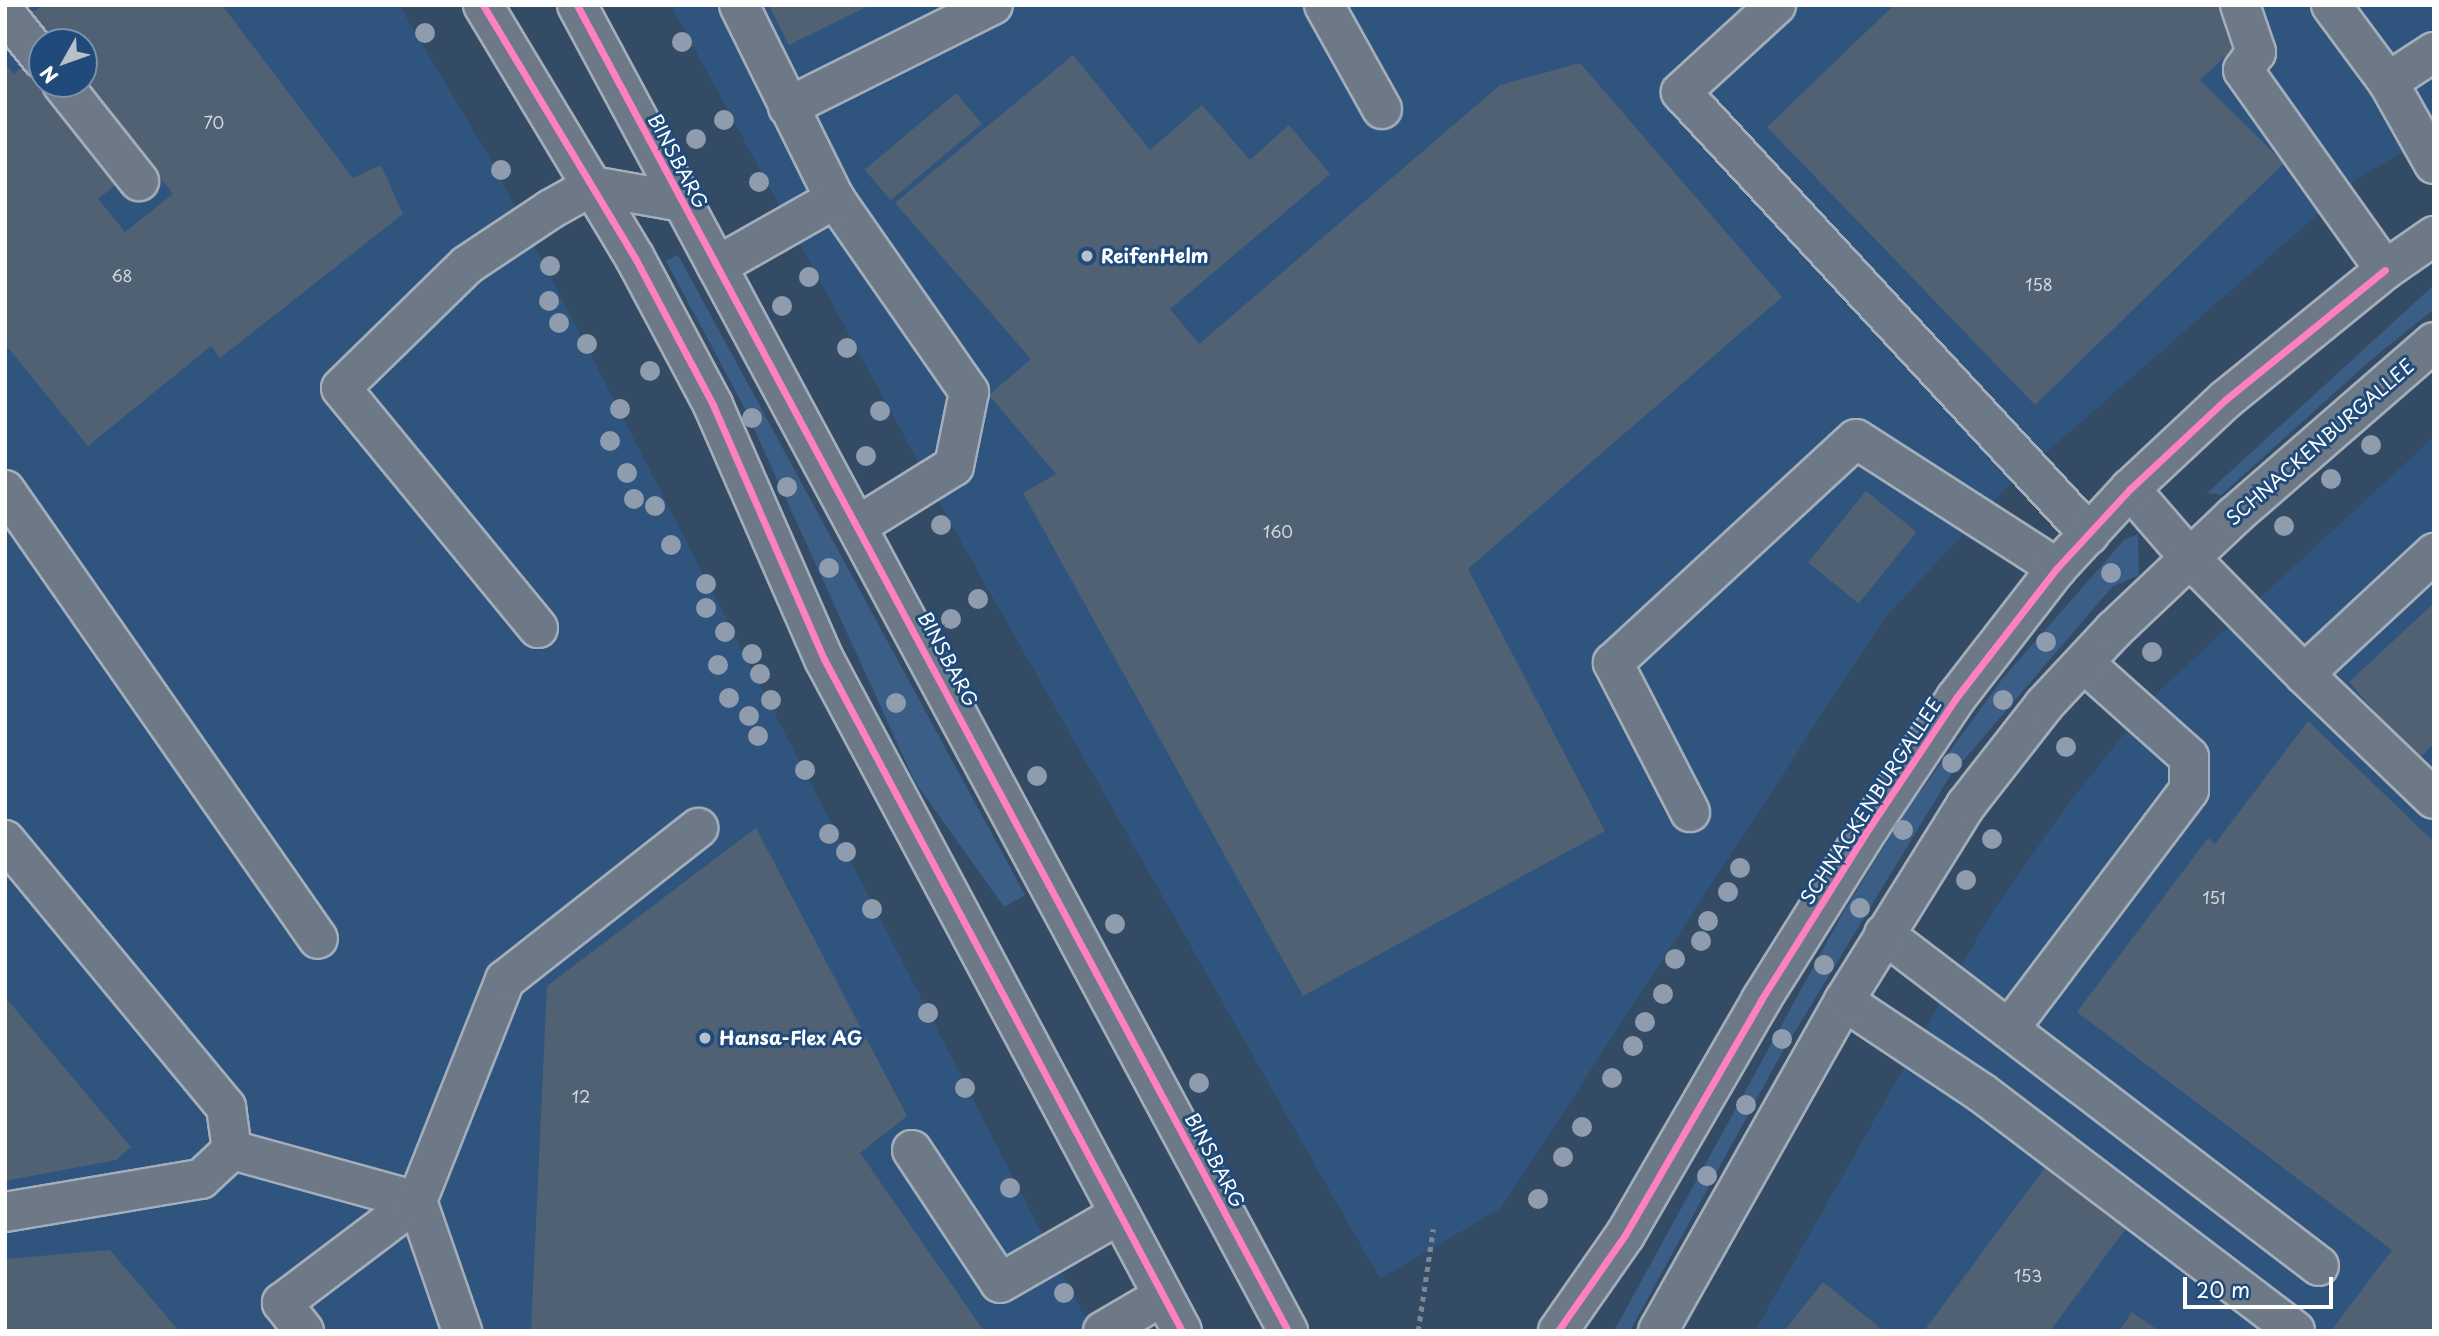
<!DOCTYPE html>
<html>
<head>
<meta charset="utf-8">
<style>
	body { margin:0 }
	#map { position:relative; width:2439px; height:1336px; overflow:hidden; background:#344b65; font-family:"Playpen Sans",sans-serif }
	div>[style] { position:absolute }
	.built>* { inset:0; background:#2f557f }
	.green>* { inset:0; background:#3b5e86 }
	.building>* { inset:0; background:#506174; transform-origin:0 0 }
	.path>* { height:4.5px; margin-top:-2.25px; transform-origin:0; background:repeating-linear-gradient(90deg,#7e8895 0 5px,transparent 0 10px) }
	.roads { filter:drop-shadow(2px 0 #a4aeba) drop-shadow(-2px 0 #a4aeba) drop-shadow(0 2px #a4aeba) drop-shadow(0 -2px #a4aeba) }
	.minor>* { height:38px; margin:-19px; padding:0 19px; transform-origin:19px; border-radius:19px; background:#6d7986 }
	.major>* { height:38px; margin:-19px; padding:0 19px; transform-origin:19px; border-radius:19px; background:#6d7986 }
	.cycleway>* { height:7px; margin:-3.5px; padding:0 3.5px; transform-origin:3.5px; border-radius:3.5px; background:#ff80c0 }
	.trees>* { width:20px; height:20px; margin:-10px; border-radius:50%; background:#8e9cad }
	.dots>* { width:19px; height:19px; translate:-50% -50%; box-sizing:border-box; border:4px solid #1f4a7a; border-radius:50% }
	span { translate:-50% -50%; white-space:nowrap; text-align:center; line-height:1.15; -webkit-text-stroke:6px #1f4a7a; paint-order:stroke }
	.number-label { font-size:16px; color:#d3d8dc }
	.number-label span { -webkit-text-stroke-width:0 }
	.street-label { font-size:19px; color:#fff }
	.poi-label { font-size:19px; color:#fff; font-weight:700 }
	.left { translate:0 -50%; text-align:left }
	.frame { position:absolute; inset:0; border:7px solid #fff; pointer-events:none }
	.north { position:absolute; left:28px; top:28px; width:70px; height:70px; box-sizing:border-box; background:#1f4a7a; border:2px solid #7992af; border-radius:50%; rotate:230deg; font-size:19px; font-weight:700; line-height:28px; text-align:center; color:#fff }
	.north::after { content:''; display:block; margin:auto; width:24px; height:32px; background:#b8c0c9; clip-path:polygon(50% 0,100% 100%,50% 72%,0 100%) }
	.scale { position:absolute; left:2183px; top:1277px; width:150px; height:32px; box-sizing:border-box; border:4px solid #fff; border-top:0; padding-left:9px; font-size:21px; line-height:24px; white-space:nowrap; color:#fff; -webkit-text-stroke:5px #1f4a7a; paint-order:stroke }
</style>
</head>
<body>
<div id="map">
	<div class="built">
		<i style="clip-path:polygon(evenodd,5px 5px,399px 5px,489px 157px,1092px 1331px,5px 1331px,5px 5px,42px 42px,84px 42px,84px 84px,42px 84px,42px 42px)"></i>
		<i style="clip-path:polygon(671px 5px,2434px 5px,2434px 134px,2360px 177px,2008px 486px,1883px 620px,1501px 1208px,1380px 1279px,963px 545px)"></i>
		<i style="clip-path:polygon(2434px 437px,2434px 1331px,1755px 1331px,1989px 917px,2065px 808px,2158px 692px)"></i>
	</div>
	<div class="green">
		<i style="clip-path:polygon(678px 255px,1025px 895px,1004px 907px,915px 782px,744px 407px,666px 261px)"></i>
		<i style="clip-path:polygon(2434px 285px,2434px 309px,2372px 359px,2221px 495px,2207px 493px)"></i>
		<i style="clip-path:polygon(2138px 534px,2139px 575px,2112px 587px,1950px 776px,1779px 1058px,1630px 1331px,1614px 1331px,1844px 911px,1904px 814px,2003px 678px,2124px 540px)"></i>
	</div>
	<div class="building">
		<i style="clip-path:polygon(46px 5px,222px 5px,353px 178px,381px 165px,403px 214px,220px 358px,211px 346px,88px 446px,5px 344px,5px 64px,14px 74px,25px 65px,119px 182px,98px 199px,125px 232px,173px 194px,84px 79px,84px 42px,56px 42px,32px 12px)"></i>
		<i style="clip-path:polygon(769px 5px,870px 5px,789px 45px)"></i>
		<i style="clip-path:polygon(1894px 5px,2229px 5px,2244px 39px,2200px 80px,2284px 163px,2035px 405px,1767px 127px)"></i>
		<i style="clip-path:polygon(1073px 55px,1150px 150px,1202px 105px,1250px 160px,1289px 125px,1330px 174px,1170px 309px,1199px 344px,1500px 85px,1580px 63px,1782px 297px,1468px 569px,1605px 831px,1303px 996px,1023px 493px,1056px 474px,989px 395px,1031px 359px,895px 203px)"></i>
		<i style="left:956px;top:93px;width:40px;height:119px;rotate:50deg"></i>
		<i style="left:1866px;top:491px;width:65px;height:92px;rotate:39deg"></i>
		<i style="clip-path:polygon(2434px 603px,2434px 744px,2417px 760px,2349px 682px)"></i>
		<i style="clip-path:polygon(2308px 721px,2434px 842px,2434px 1331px,2331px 1331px,2392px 1250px,2077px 1012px,2208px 838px,2215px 844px)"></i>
		<i style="clip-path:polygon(756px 828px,907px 1116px,860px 1153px,984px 1331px,531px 1331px,547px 986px)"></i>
		<i style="clip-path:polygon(5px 997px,131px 1147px,116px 1160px,5px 1181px)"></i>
		<i style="clip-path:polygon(2052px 1158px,2133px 1219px,2050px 1331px,1924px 1331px)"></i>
		<i style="clip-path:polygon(110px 1250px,179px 1331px,5px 1331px,5px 1259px)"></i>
		<i style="clip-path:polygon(1823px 1282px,1884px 1331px,1784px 1331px)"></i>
		<i style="clip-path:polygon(2132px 1312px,2159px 1331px,2119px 1331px)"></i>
	</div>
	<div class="path">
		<i style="left:1418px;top:1331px;width:103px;rotate:-81.6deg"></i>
	</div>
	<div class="roads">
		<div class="minor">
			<i style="left:739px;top:5px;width:216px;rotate:63.7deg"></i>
			<i style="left:835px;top:199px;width:235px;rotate:55.2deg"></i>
			<i style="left:969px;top:392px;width:76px;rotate:101.5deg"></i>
			<i style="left:954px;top:466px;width:112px;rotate:148.2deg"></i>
			<i style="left:1324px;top:5px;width:119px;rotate:60.9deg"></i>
			<i style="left:1776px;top:5px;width:129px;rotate:137.5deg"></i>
			<i style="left:1681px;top:92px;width:602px;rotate:47.29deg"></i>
			<i style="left:2240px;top:5px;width:50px;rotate:71.2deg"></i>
			<i style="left:2256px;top:52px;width:22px;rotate:126deg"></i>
			<i style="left:2243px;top:70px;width:245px;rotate:54.6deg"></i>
			<i style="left:2331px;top:5px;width:96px;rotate:53.5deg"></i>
			<i style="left:5px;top:13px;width:59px;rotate:51.2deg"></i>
			<i style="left:2434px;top:52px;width:55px;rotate:146.9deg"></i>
			<i style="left:2388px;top:82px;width:94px;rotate:60.7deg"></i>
			<i style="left:62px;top:84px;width:124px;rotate:51.6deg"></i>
			<i style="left:788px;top:107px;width:229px;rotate:-26.5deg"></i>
			<i style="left:717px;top:266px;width:136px;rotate:-29.6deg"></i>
			<i style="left:2130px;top:489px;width:90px;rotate:49.1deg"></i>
			<i style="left:2189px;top:557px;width:164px;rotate:45.5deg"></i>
			<i style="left:2304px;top:674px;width:180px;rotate:43.9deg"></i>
			<i style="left:5px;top:490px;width:547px;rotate:55.12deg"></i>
			<i style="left:538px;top:628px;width:310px;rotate:-129.4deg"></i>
			<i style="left:341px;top:388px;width:176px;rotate:-44.3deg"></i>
			<i style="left:467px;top:265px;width:101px;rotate:-33.7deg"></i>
			<i style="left:551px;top:209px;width:47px;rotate:-29.3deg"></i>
			<i style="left:592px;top:186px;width:92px;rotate:10deg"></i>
			<i style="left:2304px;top:674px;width:178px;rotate:-42.9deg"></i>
			<i style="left:1690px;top:812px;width:168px;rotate:-117.3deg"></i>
			<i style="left:1613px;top:663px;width:330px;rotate:-42.7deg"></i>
			<i style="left:1856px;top:439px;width:239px;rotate:32.7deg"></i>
			<i style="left:5px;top:840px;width:347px;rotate:50.4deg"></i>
			<i style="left:226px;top:1107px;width:43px;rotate:82.1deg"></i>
			<i style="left:1884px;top:934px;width:547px;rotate:37.35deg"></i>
			<i style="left:1844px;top:1001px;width:166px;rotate:33.7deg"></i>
			<i style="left:1982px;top:1093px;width:393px;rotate:37.2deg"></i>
			<i style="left:2009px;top:1029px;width:299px;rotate:-53deg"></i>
			<i style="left:2189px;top:790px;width:33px;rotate:-90deg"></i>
			<i style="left:2189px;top:757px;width:141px;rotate:-138.2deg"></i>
			<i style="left:232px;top:1150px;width:192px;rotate:15.4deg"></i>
			<i style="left:912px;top:1150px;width:159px;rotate:56.5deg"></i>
			<i style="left:1000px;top:1283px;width:138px;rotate:-29.9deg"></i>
			<i style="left:417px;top:1201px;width:138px;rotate:70.9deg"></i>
			<i style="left:5px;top:1212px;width:199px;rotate:-9.6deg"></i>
			<i style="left:201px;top:1179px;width:42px;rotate:-43.1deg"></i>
			<i style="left:304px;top:1331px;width:36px;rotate:-128deg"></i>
			<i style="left:282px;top:1303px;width:169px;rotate:-37.1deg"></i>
			<i style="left:417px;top:1201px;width:238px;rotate:-68.3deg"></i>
			<i style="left:505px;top:980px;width:246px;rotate:-38.2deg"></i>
			<i style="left:1103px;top:1331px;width:69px;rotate:-30.3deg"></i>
		</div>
		<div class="major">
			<i style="left:483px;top:5px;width:295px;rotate:59deg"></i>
			<i style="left:635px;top:258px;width:166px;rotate:62deg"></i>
			<i style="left:713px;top:405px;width:277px;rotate:66.4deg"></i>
			<i style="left:824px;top:659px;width:761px;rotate:61.95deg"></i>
			<i style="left:577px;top:5px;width:1505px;rotate:61.8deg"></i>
			<i style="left:1558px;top:1331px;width:117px;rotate:-55.1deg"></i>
			<i style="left:1625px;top:1235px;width:272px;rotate:-59.9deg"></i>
			<i style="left:1761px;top:1000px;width:203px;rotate:-57.9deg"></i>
			<i style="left:1869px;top:828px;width:156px;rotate:-56.2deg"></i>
			<i style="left:1956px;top:698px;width:165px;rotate:-52.2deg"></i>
			<i style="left:2057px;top:568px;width:108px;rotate:-47.3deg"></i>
			<i style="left:2130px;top:489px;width:130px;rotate:-43.1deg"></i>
			<i style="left:2225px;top:400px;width:206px;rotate:-39.1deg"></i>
			<i style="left:2385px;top:270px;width:60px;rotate:-34.8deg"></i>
			<i style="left:1658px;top:1331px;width:379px;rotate:-60.6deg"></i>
			<i style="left:1844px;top:1001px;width:231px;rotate:-58.1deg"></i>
			<i style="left:1966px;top:805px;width:127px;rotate:-52deg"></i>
			<i style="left:2044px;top:705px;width:103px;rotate:-47deg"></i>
			<i style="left:2114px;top:630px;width:166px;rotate:-43.5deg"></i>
			<i style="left:2234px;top:516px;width:265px;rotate:-41deg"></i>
		</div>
	</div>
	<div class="cycleway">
		<i style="left:483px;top:5px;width:295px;rotate:59deg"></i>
		<i style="left:635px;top:258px;width:166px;rotate:62deg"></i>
		<i style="left:713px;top:405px;width:277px;rotate:66.4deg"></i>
		<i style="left:824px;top:659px;width:761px;rotate:61.95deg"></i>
		<i style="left:577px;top:5px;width:1505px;rotate:61.8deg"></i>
		<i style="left:1558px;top:1331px;width:117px;rotate:-55.1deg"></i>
		<i style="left:1625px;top:1235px;width:272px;rotate:-59.9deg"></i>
		<i style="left:1761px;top:1000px;width:203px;rotate:-57.9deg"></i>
		<i style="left:1869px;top:828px;width:156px;rotate:-56.2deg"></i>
		<i style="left:1956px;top:698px;width:165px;rotate:-52.2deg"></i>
		<i style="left:2057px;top:568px;width:108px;rotate:-47.3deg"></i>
		<i style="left:2130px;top:489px;width:130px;rotate:-43.1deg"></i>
		<i style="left:2225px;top:400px;width:206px;rotate:-39.1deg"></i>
	</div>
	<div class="trees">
		<i style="left:425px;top:33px"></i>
		<i style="left:682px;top:42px"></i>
		<i style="left:724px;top:120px"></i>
		<i style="left:696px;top:139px"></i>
		<i style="left:501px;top:170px"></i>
		<i style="left:759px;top:182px"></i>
		<i style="left:550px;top:266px"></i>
		<i style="left:809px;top:277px"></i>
		<i style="left:549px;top:301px"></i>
		<i style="left:782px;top:306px"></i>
		<i style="left:559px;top:323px"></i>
		<i style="left:587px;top:344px"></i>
		<i style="left:847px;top:348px"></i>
		<i style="left:650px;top:371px"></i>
		<i style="left:620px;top:409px"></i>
		<i style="left:880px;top:411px"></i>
		<i style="left:752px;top:418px"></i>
		<i style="left:610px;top:441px"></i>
		<i style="left:2371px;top:445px"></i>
		<i style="left:866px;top:456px"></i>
		<i style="left:627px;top:473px"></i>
		<i style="left:2331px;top:479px"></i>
		<i style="left:787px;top:487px"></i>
		<i style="left:634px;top:499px"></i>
		<i style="left:655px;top:506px"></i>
		<i style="left:941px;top:525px"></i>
		<i style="left:2284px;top:526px"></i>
		<i style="left:671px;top:545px"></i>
		<i style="left:829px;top:568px"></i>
		<i style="left:2111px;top:573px"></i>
		<i style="left:706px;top:584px"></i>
		<i style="left:978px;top:599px"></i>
		<i style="left:706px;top:608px"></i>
		<i style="left:951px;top:619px"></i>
		<i style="left:725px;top:632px"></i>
		<i style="left:2046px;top:642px"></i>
		<i style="left:2152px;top:652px"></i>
		<i style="left:752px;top:654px"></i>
		<i style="left:718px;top:665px"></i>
		<i style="left:760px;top:674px"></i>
		<i style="left:729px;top:698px"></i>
		<i style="left:771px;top:700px"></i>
		<i style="left:2003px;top:700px"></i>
		<i style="left:896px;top:703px"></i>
		<i style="left:749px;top:716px"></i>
		<i style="left:758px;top:736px"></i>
		<i style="left:2066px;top:747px"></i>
		<i style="left:1952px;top:763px"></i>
		<i style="left:805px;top:770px"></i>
		<i style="left:1037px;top:776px"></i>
		<i style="left:1903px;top:830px"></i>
		<i style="left:829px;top:834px"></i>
		<i style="left:1992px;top:839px"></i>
		<i style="left:846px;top:852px"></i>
		<i style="left:1740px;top:868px"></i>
		<i style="left:1966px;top:880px"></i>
		<i style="left:1728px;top:892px"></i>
		<i style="left:1860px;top:908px"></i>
		<i style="left:872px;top:909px"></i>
		<i style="left:1708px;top:921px"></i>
		<i style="left:1115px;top:924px"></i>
		<i style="left:1701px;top:941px"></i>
		<i style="left:1675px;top:959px"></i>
		<i style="left:1824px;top:965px"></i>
		<i style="left:1663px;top:994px"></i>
		<i style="left:928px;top:1013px"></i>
		<i style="left:1645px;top:1022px"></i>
		<i style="left:1782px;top:1039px"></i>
		<i style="left:1633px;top:1046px"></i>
		<i style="left:1612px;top:1078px"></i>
		<i style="left:1199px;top:1083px"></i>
		<i style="left:965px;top:1088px"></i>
		<i style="left:1746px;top:1105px"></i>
		<i style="left:1582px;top:1127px"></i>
		<i style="left:1563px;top:1157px"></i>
		<i style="left:1707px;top:1176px"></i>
		<i style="left:1010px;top:1188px"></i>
		<i style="left:1538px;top:1199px"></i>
		<i style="left:1064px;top:1293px"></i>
	</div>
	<div class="dots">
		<i style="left:1087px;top:256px;background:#b8c0c9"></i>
		<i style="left:705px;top:1038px;background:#b8c0c9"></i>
	</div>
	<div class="number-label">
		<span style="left:214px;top:122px">70</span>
		<span style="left:122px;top:275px">68</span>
		<span style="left:2039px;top:284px">158</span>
		<span style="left:1278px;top:531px">160</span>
		<span style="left:2214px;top:897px">151</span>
		<span style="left:581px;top:1096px">12</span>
		<span style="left:2028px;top:1275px">153</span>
	</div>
	<div class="street-label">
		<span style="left:678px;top:161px;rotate:62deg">BINSBARG</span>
		<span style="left:2320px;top:442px;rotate:-41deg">SCHNACKENBURGALLEE</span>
		<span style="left:948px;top:659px;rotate:62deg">BINSBARG</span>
		<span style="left:1871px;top:801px;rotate:-57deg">SCHNACKENBURGALLEE</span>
		<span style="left:1215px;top:1160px;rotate:62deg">BINSBARG</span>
	</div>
	<div class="poi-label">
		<span class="left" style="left:1101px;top:256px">ReifenHelm</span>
		<span class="left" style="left:719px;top:1038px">Hansa-Flex AG</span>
	</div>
	<div class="frame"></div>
	<div class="north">N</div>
	<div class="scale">20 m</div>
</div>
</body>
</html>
